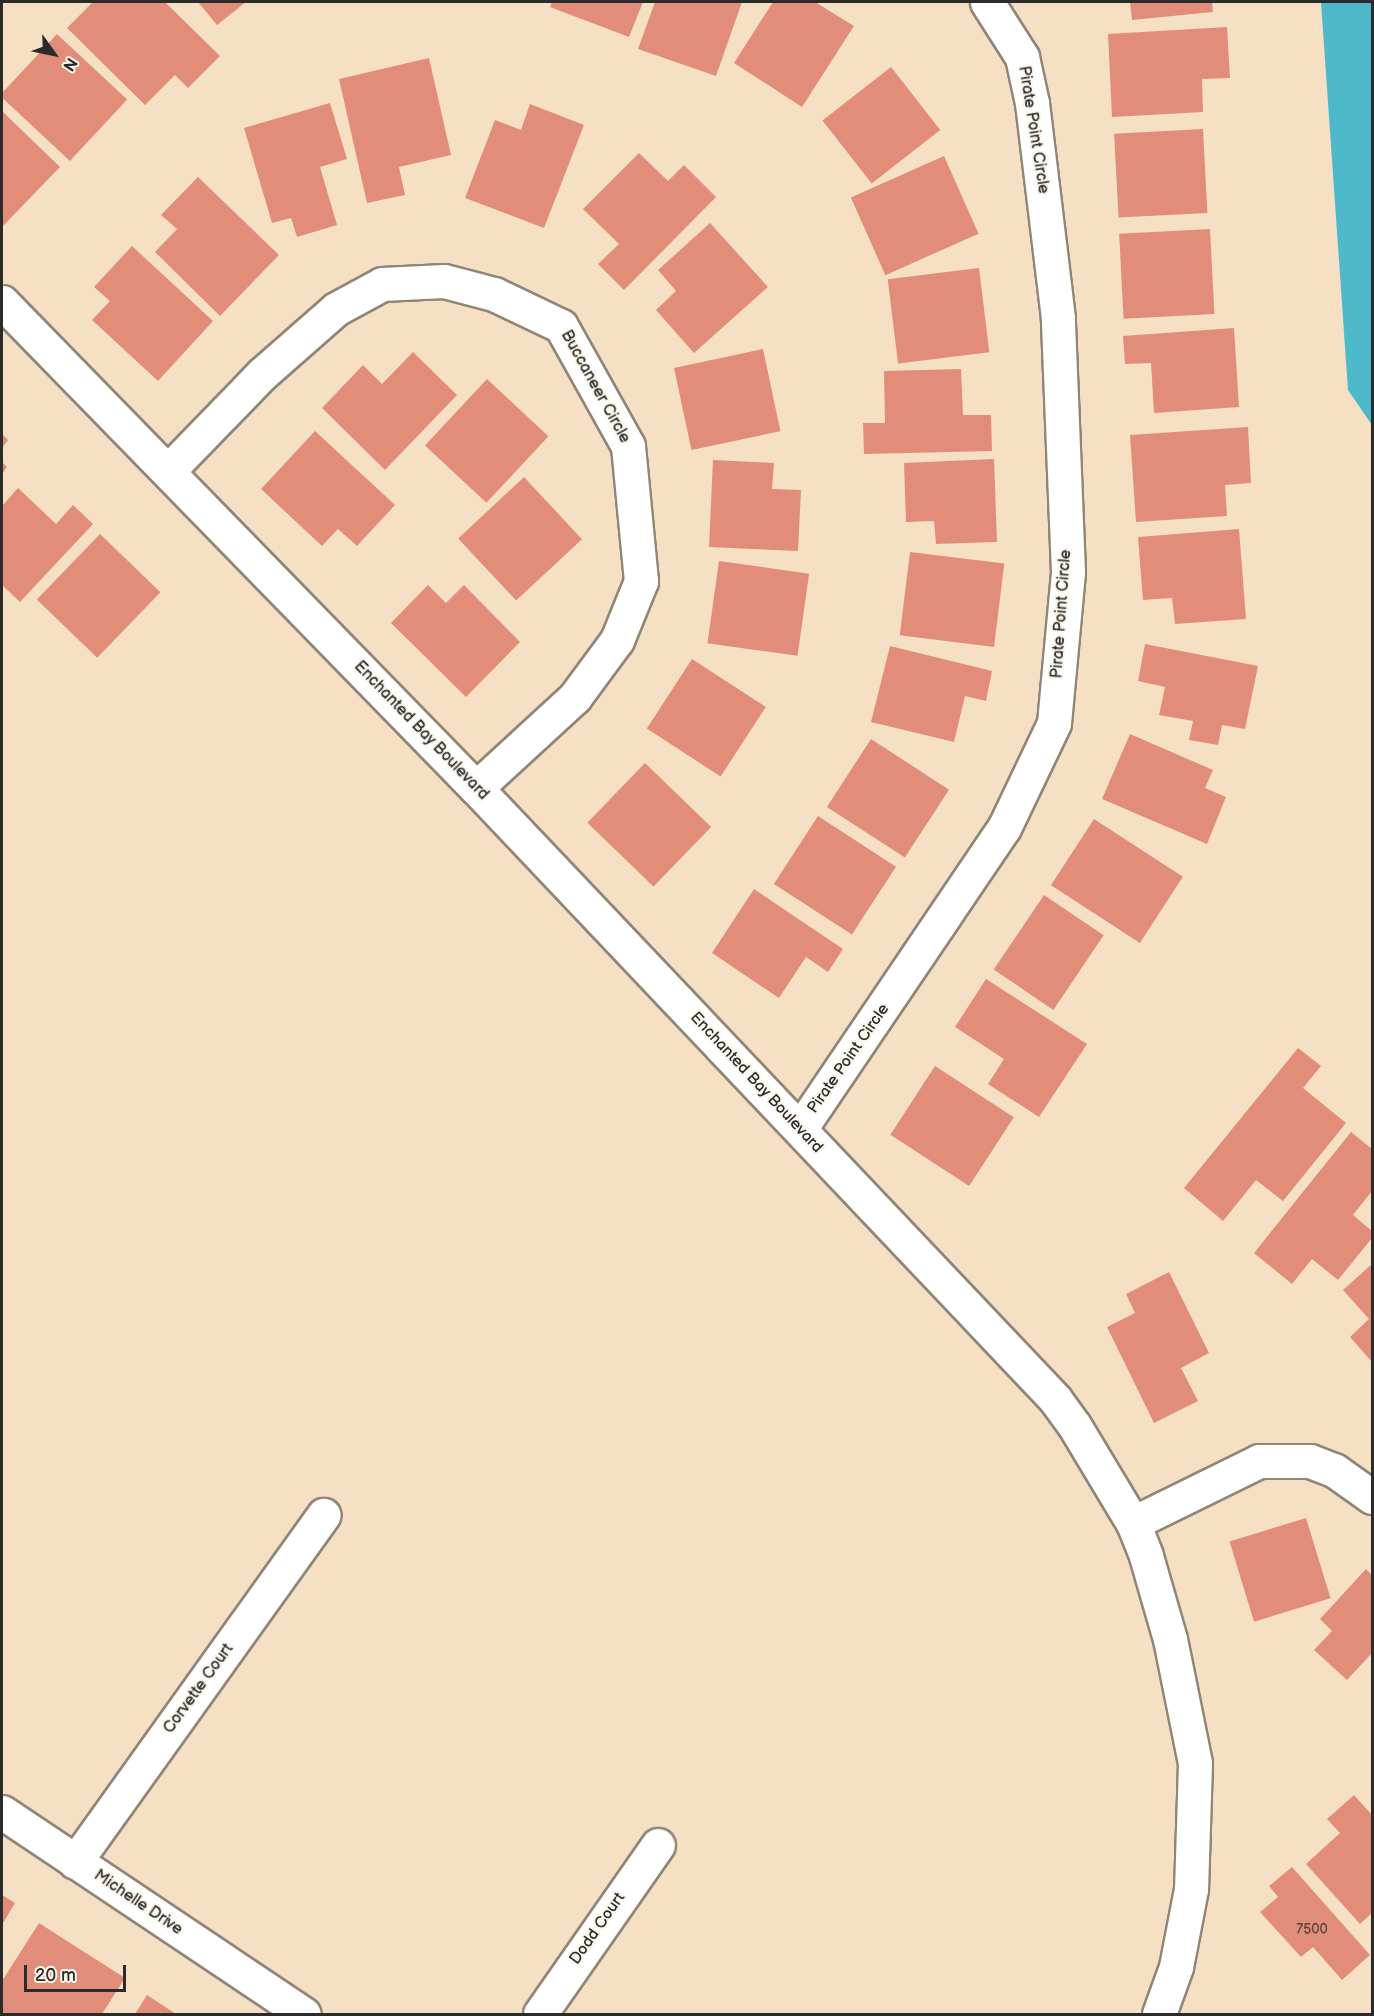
<!DOCTYPE html>
<html>
<head>
<meta charset="utf-8">
<style>
	body { margin:0 }
	#map { position:relative; width:1374px; height:2016px; overflow:hidden; background:#f5e0c4; font-family:"Balsamiq Sans",sans-serif }
	div>[style] { position:absolute }
	.water>* { inset:0; background:#4fb9cc }
	.building>* { inset:0; background:#e28d7a; transform-origin:0 0 }
	.roads { filter:drop-shadow(2px 0 #908678) drop-shadow(-2px 0 #908678) drop-shadow(0 2px #908678) drop-shadow(0 -2px #908678) }
	.street>* { height:33px; margin:-16.5px; padding:0 16.5px; transform-origin:16.5px; border-radius:16.5px; background:#fff }
	span { translate:-50% -50%; white-space:nowrap; text-align:center; line-height:1.15; -webkit-text-stroke:4.5px #fbf7ec; paint-order:stroke }
	.number-label { font-size:14px; color:#59443f }
	.number-label span { -webkit-text-stroke-width:0 }
	.street-label { font-size:16px; color:#2b2b2b }
	.frame { position:absolute; inset:0; border:3px solid #2b2b2b; pointer-events:none }
	.north { position:absolute; left:24px; top:24px; width:60px; height:60px; -webkit-text-stroke:4px #fbf7ec; paint-order:stroke; rotate:123deg; font-size:16px; font-weight:700; line-height:24px; text-align:center; color:#2b2b2b }
	.north::after { content:''; display:block; margin:auto; width:21px; height:27px; background:#2b2b2b; clip-path:polygon(50% 0,100% 100%,50% 72%,0 100%) }
	.scale { position:absolute; left:24px; top:1965px; width:102px; height:27px; box-sizing:border-box; border:3px solid #2b2b2b; border-top:0; padding-left:8px; font-size:18px; line-height:21px; white-space:nowrap; color:#2b2b2b; -webkit-text-stroke:4px #fbf7ec; paint-order:stroke }
</style>
</head>
<body>
<div id="map">
	<div class="water">
		<i style="clip-path:polygon(1321px 2px,1372px 2px,1372px 425px,1348px 390px)"></i>
	</div>
	<div class="building">
		<i style="clip-path:polygon(93px 2px,165px 2px,220px 56px,188px 88px,175px 75px,145px 105px,67px 28px)"></i>
		<i style="clip-path:polygon(198px 2px,246px 2px,217px 25px)"></i>
		<i style="clip-path:polygon(552px 2px,643px 2px,629px 37px,550px 7px)"></i>
		<i style="clip-path:polygon(655px 2px,742px 2px,716px 76px,638px 49px)"></i>
		<i style="clip-path:polygon(773px 2px,815px 2px,854px 26px,802px 107px,734px 63px)"></i>
		<i style="clip-path:polygon(1130px 2px,1212px 2px,1213px 12px,1132px 20px)"></i>
		<i style="clip-path:polygon(1227px 27px,1230px 78px,1202px 79px,1203px 112px,1112px 117px,1108px 34px)"></i>
		<i style="left:57px;top:34px;width:96px;height:84px;rotate:43deg"></i>
		<i style="clip-path:polygon(429px 58px,451px 155px,399px 167px,405px 195px,367px 203px,339px 79px)"></i>
		<i style="left:891px;top:67px;width:80px;height:87px;rotate:52deg"></i>
		<i style="clip-path:polygon(330px 103px,347px 159px,320px 167px,337px 225px,297px 237px,291px 218px,272px 223px,244px 128px)"></i>
		<i style="clip-path:polygon(530px 104px,584px 125px,544px 228px,465px 198px,495px 120px,521px 130px)"></i>
		<i style="clip-path:polygon(2px 111px,60px 167px,3px 226px,2px 224px)"></i>
		<i style="left:1203px;top:129px;width:84px;height:89px;rotate:87deg"></i>
		<i style="clip-path:polygon(639px 153px,668px 181px,684px 165px,716px 197px,624px 290px,598px 264px,619px 244px,583px 209px)"></i>
		<i style="left:944px;top:156px;width:85px;height:102px;rotate:66deg"></i>
		<i style="clip-path:polygon(198px 177px,279px 255px,220px 316px,155px 252px,177px 229px,161px 215px)"></i>
		<i style="clip-path:polygon(710px 223px,768px 287px,694px 353px,656px 310px,676px 291px,658px 270px)"></i>
		<i style="left:1210px;top:229px;width:85px;height:91px;rotate:87deg"></i>
		<i style="clip-path:polygon(132px 246px,213px 321px,158px 381px,92px 320px,110px 301px,94px 287px)"></i>
		<i style="left:979px;top:268px;width:85px;height:92px;rotate:83deg"></i>
		<i style="clip-path:polygon(1234px 328px,1239px 407px,1154px 413px,1151px 363px,1125px 364px,1123px 336px)"></i>
		<i style="left:763px;top:349px;width:84px;height:91px;rotate:78deg"></i>
		<i style="clip-path:polygon(413px 352px,457px 395px,385px 470px,322px 408px,363px 365px,382px 384px)"></i>
		<i style="clip-path:polygon(961px 369px,963px 415px,991px 415px,992px 451px,864px 454px,863px 423px,885px 423px,884px 371px)"></i>
		<i style="left:487px;top:379px;width:84px;height:91px;rotate:43deg"></i>
		<i style="clip-path:polygon(1248px 427px,1251px 483px,1225px 485px,1227px 516px,1136px 522px,1130px 435px)"></i>
		<i style="clip-path:polygon(315px 431px,395px 505px,357px 546px,338px 529px,322px 546px,261px 489px)"></i>
		<i style="clip-path:polygon(2px 434px,8px 440px,2px 448px)"></i>
		<i style="clip-path:polygon(994px 459px,997px 542px,936px 544px,934px 521px,906px 522px,904px 463px)"></i>
		<i style="clip-path:polygon(713px 460px,774px 463px,772px 489px,801px 490px,798px 551px,709px 547px)"></i>
		<i style="clip-path:polygon(2px 462px,7px 467px,2px 474px)"></i>
		<i style="left:524px;top:477px;width:85px;height:90px;rotate:47deg"></i>
		<i style="clip-path:polygon(18px 488px,56px 524px,73px 505px,93px 524px,20px 602px,2px 585px,2px 506px)"></i>
		<i style="clip-path:polygon(1239px 529px,1246px 619px,1175px 624px,1172px 598px,1143px 600px,1138px 537px)"></i>
		<i style="left:100px;top:534px;width:84px;height:91px;rotate:44deg"></i>
		<i style="left:910px;top:552px;width:95px;height:84px;rotate:7deg"></i>
		<i style="left:719px;top:561px;width:91px;height:83px;rotate:8deg"></i>
		<i style="clip-path:polygon(428px 585px,446px 603px,464px 585px,520px 642px,466px 697px,391px 623px)"></i>
		<i style="clip-path:polygon(1145px 644px,1258px 666px,1245px 729px,1222px 725px,1218px 745px,1189px 740px,1193px 721px,1159px 715px,1165px 687px,1138px 681px)"></i>
		<i style="clip-path:polygon(890px 646px,992px 671px,986px 701px,965px 696px,954px 742px,871px 722px)"></i>
		<i style="left:692px;top:659px;width:88px;height:83px;rotate:33deg"></i>
		<i style="clip-path:polygon(1130px 734px,1213px 770px,1205px 788px,1226px 797px,1207px 844px,1102px 799px)"></i>
		<i style="left:871px;top:739px;width:93px;height:81px;rotate:33deg"></i>
		<i style="left:645px;top:763px;width:92px;height:83px;rotate:44deg"></i>
		<i style="left:818px;top:816px;width:93px;height:81px;rotate:33deg"></i>
		<i style="left:1094px;top:819px;width:106px;height:79px;rotate:33deg"></i>
		<i style="clip-path:polygon(754px 889px,843px 949px,828px 972px,806px 957px,779px 998px,712px 953px)"></i>
		<i style="left:1044px;top:895px;width:72px;height:90px;rotate:34deg"></i>
		<i style="clip-path:polygon(986px 979px,1087px 1044px,1039px 1117px,988px 1084px,1004px 1059px,955px 1027px)"></i>
		<i style="clip-path:polygon(1298px 1048px,1321px 1066px,1303px 1088px,1346px 1123px,1283px 1201px,1256px 1180px,1223px 1221px,1184px 1188px)"></i>
		<i style="left:935px;top:1066px;width:94px;height:82px;rotate:33deg"></i>
		<i style="clip-path:polygon(1351px 1132px,1372px 1149px,1372px 1191px,1353px 1215px,1372px 1231px,1372px 1238px,1338px 1280px,1312px 1259px,1292px 1284px,1254px 1253px)"></i>
		<i style="clip-path:polygon(1372px 1264px,1372px 1362px,1350px 1337px,1369px 1319px,1343px 1290px)"></i>
		<i style="clip-path:polygon(1169px 1272px,1209px 1353px,1181px 1368px,1198px 1401px,1154px 1423px,1107px 1327px,1135px 1313px,1126px 1294px)"></i>
		<i style="left:1306px;top:1518px;width:84px;height:80px;rotate:73deg"></i>
		<i style="clip-path:polygon(1366px 1569px,1372px 1575px,1372px 1653px,1347px 1680px,1314px 1650px,1332px 1631px,1320px 1619px)"></i>
		<i style="clip-path:polygon(1354px 1795px,1372px 1815px,1372px 1913px,1360px 1924px,1306px 1864px,1340px 1833px,1327px 1819px)"></i>
		<i style="clip-path:polygon(1292px 1867px,1370px 1955px,1342px 1980px,1313px 1947px,1301px 1957px,1260px 1912px,1278px 1897px,1269px 1886px)"></i>
		<i style="clip-path:polygon(2px 1895px,15px 1903px,2px 1925px)"></i>
		<i style="clip-path:polygon(39px 1923px,125px 1978px,102px 2014px,2px 2014px,2px 1981px)"></i>
		<i style="clip-path:polygon(147px 1995px,176px 2014px,135px 2014px)"></i>
	</div>
	<div class="roads">
		<div class="street">
			<i style="left:2px;top:302px;width:679px;rotate:45.72deg"></i>
			<i style="left:476px;top:788px;width:842px;rotate:46.54deg"></i>
			<i style="left:1055px;top:1399px;width:32px;rotate:54deg"></i>
			<i style="left:1074px;top:1425px;width:114px;rotate:59deg"></i>
			<i style="left:1133px;top:1523px;width:35px;rotate:68deg"></i>
			<i style="left:1146px;top:1556px;width:86px;rotate:73.9deg"></i>
			<i style="left:1170px;top:1639px;width:126px;rotate:78.6deg"></i>
			<i style="left:1195px;top:1763px;width:126px;rotate:91.8deg"></i>
			<i style="left:1191px;top:1889px;width:79px;rotate:100.9deg"></i>
			<i style="left:1176px;top:1967px;width:50px;rotate:109.9deg"></i>
			<i style="left:168px;top:471px;width:135px;rotate:-45.9deg"></i>
			<i style="left:262px;top:374px;width:98px;rotate:-41.3deg"></i>
			<i style="left:336px;top:309px;width:52px;rotate:-28.5deg"></i>
			<i style="left:382px;top:284px;width:62px;rotate:-2.8deg"></i>
			<i style="left:444px;top:281px;width:52px;rotate:14.6deg"></i>
			<i style="left:494px;top:294px;width:74px;rotate:25.5deg"></i>
			<i style="left:561px;top:326px;width:137px;rotate:60.8deg"></i>
			<i style="left:628px;top:446px;width:136px;rotate:84.5deg"></i>
			<i style="left:641px;top:581px;width:64px;rotate:112.1deg"></i>
			<i style="left:617px;top:640px;width:71px;rotate:126.4deg"></i>
			<i style="left:575px;top:697px;width:134px;rotate:137.4deg"></i>
			<i style="left:800px;top:1129px;width:364px;rotate:-55.9deg"></i>
			<i style="left:1004px;top:828px;width:116px;rotate:-64.5deg"></i>
			<i style="left:1054px;top:723px;width:152px;rotate:-84.7deg"></i>
			<i style="left:1068px;top:572px;width:254px;rotate:-92.3deg"></i>
			<i style="left:1058px;top:318px;width:217px;rotate:-96.9deg"></i>
			<i style="left:1032px;top:103px;width:47px;rotate:-102.3deg"></i>
			<i style="left:1022px;top:57px;width:65px;rotate:-122.5deg"></i>
			<i style="left:1133px;top:1523px;width:140px;rotate:-26.2deg"></i>
			<i style="left:1259px;top:1461px;width:51px"></i>
			<i style="left:1310px;top:1461px;width:26px;rotate:21deg"></i>
			<i style="left:1334px;top:1470px;width:47px;rotate:35.4deg"></i>
			<i style="left:2px;top:1812px;width:363px;rotate:33.8deg"></i>
			<i style="left:75px;top:1862px;width:427px;rotate:-54.4deg"></i>
			<i style="left:540px;top:2014px;width:206px;rotate:-55.1deg"></i>
		</div>
	</div>
	<div class="number-label">
		<span style="left:1312px;top:1930px">7500</span>
	</div>
	<div class="street-label">
		<span style="left:1033px;top:130px;rotate:81deg">Pirate Point Circle</span>
		<span style="left:595px;top:387px;rotate:61deg">Buccaneer Circle</span>
		<span style="left:1062px;top:614px;rotate:-86deg">Pirate Point Circle</span>
		<span style="left:421px;top:731px;rotate:46deg">Enchanted Bay Boulevard</span>
		<span style="left:849px;top:1059px;rotate:-55deg">Pirate Point Circle</span>
		<span style="left:756px;top:1083px;rotate:47deg">Enchanted Bay Boulevard</span>
		<span style="left:199px;top:1689px;rotate:-54deg">Corvette Court</span>
		<span style="left:138px;top:1903px;rotate:34deg">Michelle Drive</span>
		<span style="left:598px;top:1929px;rotate:-55deg">Dodd Court</span>
	</div>
	<div class="frame"></div>
	<div class="north">N</div>
	<div class="scale">20 m</div>
</div>
</body>
</html>
